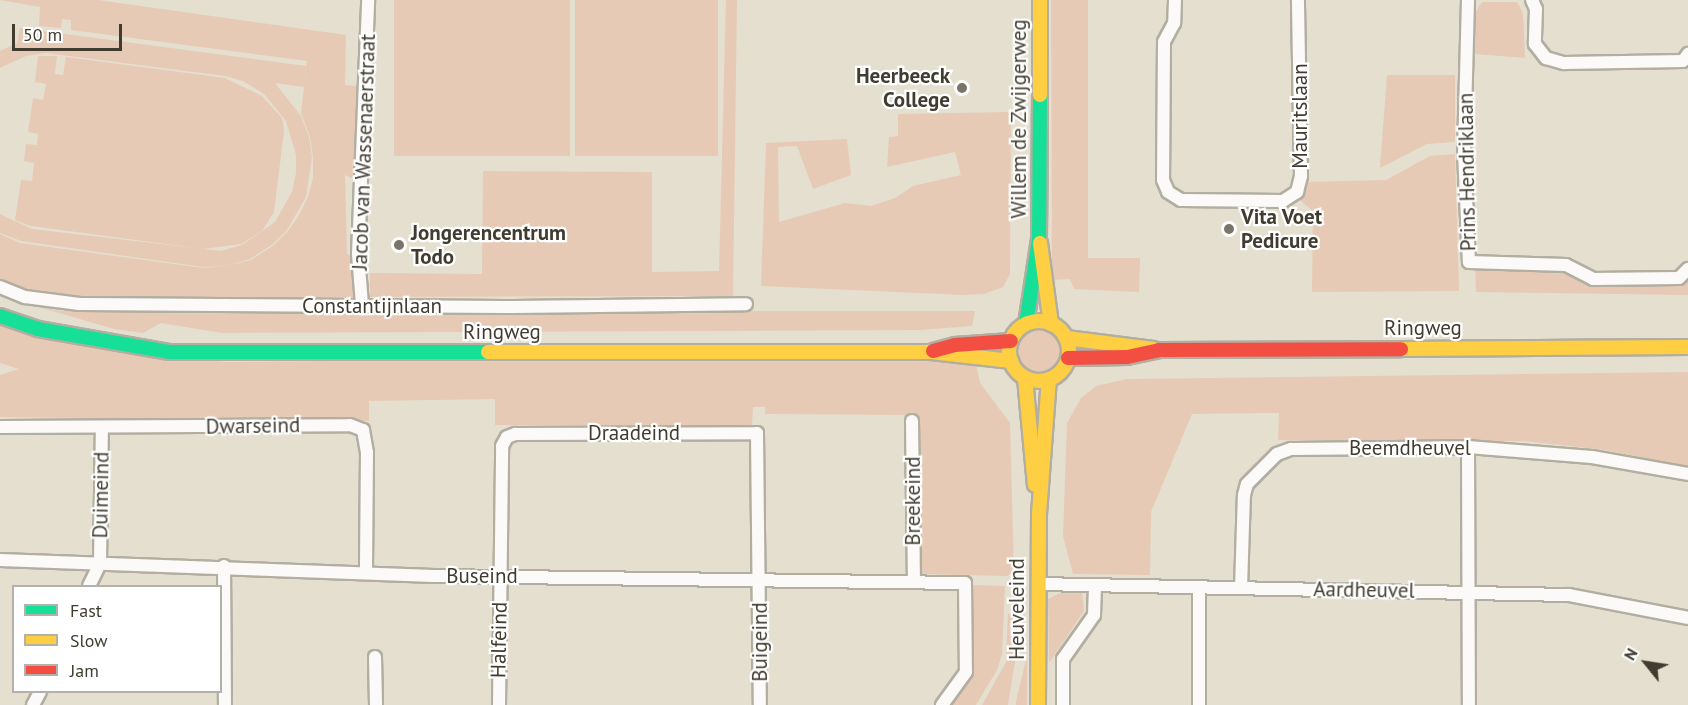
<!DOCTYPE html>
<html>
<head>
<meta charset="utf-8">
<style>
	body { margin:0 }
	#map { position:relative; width:1688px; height:705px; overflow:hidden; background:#e5dfcf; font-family:"PT Sans",sans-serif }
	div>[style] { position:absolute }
	.green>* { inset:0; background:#e6cab6; transform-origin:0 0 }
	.round { border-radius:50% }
	.roads { filter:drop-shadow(2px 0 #b2aea1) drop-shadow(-2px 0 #b2aea1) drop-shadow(0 2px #b2aea1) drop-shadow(0 -2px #b2aea1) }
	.street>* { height:12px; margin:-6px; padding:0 6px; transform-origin:6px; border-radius:6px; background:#fbfaf8 }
	.fast>* { height:14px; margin:-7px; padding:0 7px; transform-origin:7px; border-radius:7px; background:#16e098 }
	.slow>* { height:14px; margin:-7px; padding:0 7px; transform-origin:7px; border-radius:7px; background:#ffcf43 }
	.slow>.ring { margin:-7px; padding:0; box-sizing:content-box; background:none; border:14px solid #ffcf43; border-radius:50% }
	.jam>* { height:14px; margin:-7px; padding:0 7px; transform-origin:7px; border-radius:7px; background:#f24e42 }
	.dots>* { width:16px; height:16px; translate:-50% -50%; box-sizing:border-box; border:3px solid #fff; border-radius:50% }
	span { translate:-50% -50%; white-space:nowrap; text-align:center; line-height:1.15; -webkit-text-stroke:4.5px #fff; paint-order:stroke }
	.poi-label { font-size:21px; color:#403c30; font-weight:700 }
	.right { translate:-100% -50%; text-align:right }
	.left { translate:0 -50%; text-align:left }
	.street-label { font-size:21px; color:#403c30 }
	.legend { position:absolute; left:12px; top:585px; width:210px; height:108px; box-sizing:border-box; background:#fff; border:2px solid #b3b1ac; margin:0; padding:8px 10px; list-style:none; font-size:18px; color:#403c30 }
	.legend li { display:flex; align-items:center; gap:12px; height:30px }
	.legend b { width:30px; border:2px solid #b3b1ac }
	.north { position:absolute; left:1616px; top:633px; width:60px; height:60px; -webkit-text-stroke:4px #fff; paint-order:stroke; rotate:300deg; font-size:16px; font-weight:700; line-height:24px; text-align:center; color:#403c30 }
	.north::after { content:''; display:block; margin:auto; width:21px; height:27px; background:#403c30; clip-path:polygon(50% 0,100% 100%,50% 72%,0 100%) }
	.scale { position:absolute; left:12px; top:24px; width:110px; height:27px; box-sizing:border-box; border:3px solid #403c30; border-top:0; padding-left:8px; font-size:18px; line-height:21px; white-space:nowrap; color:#403c30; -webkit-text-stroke:4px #fff; paint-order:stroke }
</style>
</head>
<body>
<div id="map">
	<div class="green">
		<i style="clip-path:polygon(evenodd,0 0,98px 0,346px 35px,345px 85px,358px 86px,356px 180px,345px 175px,347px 254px,355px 257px,356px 297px,62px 297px,31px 294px,0 281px,0 234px,20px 243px,203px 268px,225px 266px,203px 267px,21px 241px,0 233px,0 214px,32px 229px,221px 251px,242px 245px,275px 222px,292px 192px,296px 173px,296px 155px,286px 121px,264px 94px,243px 81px,225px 76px,46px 53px,26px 56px,0 68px,0 51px,17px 43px,20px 28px,306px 66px,304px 84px,307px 61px,71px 30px,71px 20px,62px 19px,61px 28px,39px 26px,40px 7px,0 0,275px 83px,304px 87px,301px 113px,310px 137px,313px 156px,313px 178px,308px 197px,299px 215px,288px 231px,274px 245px,251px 260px,226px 266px,250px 259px,273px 244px,287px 230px,306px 197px,312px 157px,309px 137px,301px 116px,275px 83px)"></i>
		<i style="left:394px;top:0;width:176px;height:156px"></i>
		<i style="left:575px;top:0;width:143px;height:156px"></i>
		<i style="clip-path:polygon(726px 0,737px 0,733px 296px,370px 297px,370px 273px,482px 274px,483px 171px,652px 172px,652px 272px,719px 271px)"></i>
		<i style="clip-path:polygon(1051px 0,1088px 0,1088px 258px,1140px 258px,1139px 292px,1074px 289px,1070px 279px,1052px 280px)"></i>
		<i style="clip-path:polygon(1482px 2px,1517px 2px,1523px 13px,1525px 58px,1475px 54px,1475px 13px)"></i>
		<i style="clip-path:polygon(38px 56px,57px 56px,55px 74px,63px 75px,66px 57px,225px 78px,262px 96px,282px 118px,284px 131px,274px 212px,262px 231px,241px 244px,203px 249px,31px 226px,15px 220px,21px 180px,32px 181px,34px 163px,24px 161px,26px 144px,37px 145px,38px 134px,28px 132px,33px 98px,43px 100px,46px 84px,35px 82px)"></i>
		<i style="clip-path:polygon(1387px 75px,1455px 75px,1455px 142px,1427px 144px,1380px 168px)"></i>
		<i style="clip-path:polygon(1011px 112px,1010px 274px,1003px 287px,984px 294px,963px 295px,761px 286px,766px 143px,847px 139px,851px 175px,813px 189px,797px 146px,778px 147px,779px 222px,845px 203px,871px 206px,895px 198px,913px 186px,961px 175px,955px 152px,887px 167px,889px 137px,898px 136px,898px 114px)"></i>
		<i style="clip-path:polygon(1455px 154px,1459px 291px,1312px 292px,1313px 211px,1297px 198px,1306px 190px,1306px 182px,1386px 180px,1430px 156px)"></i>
		<i style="clip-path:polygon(1475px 267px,1561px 268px,1593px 282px,1688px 278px,1688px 295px,1476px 292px)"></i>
		<i style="clip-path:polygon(28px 304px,60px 311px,975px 311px,972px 326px,920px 330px,222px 333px,161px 323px,143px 333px,114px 329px)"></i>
		<i style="clip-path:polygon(0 319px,169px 358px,228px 362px,756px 358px,914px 359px,976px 364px,980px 383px,1010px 423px,1014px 571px,1007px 576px,922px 574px,919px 568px,918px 415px,765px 414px,765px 407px,753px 407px,752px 425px,495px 425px,495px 399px,369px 401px,369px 421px,0 417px,0 375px,19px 369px,0 363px)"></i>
		<i class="round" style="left:1018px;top:330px;width:42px;height:42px"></i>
		<i style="clip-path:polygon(1688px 372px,1688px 467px,1606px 450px,1523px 441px,1278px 440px,1279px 413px,1192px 414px,1151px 512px,1150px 575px,1073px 574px,1063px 536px,1067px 423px,1081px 398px,1096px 386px,1127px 379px)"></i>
		<i style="clip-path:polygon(972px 585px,1005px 586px,1002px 654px,997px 670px,976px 705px,949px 705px,972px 675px)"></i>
		<i style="clip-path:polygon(1060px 593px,1082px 593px,1084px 611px,1049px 663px,1048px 599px)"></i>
		<i style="clip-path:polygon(1008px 614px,1016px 614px,1017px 649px,1008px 705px,982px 705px,1006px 662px)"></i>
		<i style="clip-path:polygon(1027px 656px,1027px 705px,1016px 705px,1016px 701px)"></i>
	</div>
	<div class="roads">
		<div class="street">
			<i style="left:1175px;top:0;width:23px;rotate:92deg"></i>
			<i style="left:1174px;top:23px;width:21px;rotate:118deg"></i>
			<i style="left:1164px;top:42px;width:138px;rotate:90.4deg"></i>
			<i style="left:1163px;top:180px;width:13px;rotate:67deg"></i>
			<i style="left:1168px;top:192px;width:15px;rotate:32deg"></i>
			<i style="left:1181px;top:200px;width:102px;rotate:0.6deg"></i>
			<i style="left:1283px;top:201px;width:17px;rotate:-33deg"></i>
			<i style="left:1297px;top:192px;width:16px;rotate:-76deg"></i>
			<i style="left:1301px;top:176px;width:176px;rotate:-91deg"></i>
			<i style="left:1468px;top:0;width:153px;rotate:91.5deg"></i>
			<i style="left:1464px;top:153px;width:109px;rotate:87.4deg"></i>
			<i style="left:1469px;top:262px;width:97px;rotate:1.8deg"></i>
			<i style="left:1566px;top:265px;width:30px;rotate:27deg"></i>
			<i style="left:1593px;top:279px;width:86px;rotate:-0.7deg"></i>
			<i style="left:1679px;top:278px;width:13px;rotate:-45deg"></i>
			<i style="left:1532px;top:0;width:10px;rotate:66deg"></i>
			<i style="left:1536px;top:9px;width:35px;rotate:92deg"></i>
			<i style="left:1535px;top:44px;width:18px;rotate:52deg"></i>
			<i style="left:1546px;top:58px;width:19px;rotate:16deg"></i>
			<i style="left:1564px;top:63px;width:119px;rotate:-1deg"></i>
			<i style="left:1683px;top:61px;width:9px;rotate:-54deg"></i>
			<i style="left:0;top:287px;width:27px;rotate:22deg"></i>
			<i style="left:25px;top:297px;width:55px;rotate:7.3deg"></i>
			<i style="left:80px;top:304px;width:433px;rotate:0.4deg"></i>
			<i style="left:513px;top:307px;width:233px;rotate:-0.7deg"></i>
			<i style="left:362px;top:305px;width:51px;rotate:-94.5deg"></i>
			<i style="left:358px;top:254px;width:254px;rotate:-87.7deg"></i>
			<i style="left:912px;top:421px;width:161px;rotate:89.3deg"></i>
			<i style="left:0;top:427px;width:350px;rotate:-0.3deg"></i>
			<i style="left:350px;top:425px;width:14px;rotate:21deg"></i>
			<i style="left:363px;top:430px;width:22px;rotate:80deg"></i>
			<i style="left:367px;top:452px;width:120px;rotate:90.5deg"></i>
			<i style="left:1468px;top:447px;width:258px;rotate:89.8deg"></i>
			<i style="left:0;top:560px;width:434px;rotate:2.1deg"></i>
			<i style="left:434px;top:576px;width:531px;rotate:0.76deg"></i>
			<i style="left:965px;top:583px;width:89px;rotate:89.4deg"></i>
			<i style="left:966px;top:672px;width:41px;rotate:126deg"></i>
			<i style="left:224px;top:566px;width:139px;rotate:89.6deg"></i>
			<i style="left:1038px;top:584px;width:531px;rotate:1.19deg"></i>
			<i style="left:1569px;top:595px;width:121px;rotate:10.9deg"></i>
			<i style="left:89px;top:586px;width:25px;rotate:-64deg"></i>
			<i style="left:100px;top:563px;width:135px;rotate:-89.2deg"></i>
			<i style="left:1241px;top:588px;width:93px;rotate:-88.2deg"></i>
			<i style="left:1244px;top:495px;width:11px;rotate:-75deg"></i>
			<i style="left:1247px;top:484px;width:42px;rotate:-45deg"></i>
			<i style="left:1277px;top:454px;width:15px;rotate:-20deg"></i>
			<i style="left:1291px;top:449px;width:177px;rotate:-0.6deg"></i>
			<i style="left:1468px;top:447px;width:124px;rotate:4.6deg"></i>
			<i style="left:1592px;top:457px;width:97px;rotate:10deg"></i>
			<i style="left:375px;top:657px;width:48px;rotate:88.8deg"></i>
			<i style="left:33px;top:705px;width:15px;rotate:-62deg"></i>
			<i style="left:499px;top:705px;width:259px;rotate:-89.3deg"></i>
			<i style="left:502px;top:446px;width:10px;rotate:-61deg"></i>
			<i style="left:507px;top:437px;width:9px;rotate:-21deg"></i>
			<i style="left:515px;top:434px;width:242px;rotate:-0.2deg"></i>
			<i style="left:757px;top:433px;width:272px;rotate:89.4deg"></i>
			<i style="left:1063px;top:705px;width:46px;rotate:-90deg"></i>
			<i style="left:1063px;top:659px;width:54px;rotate:-54.8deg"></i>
			<i style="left:1094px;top:615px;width:29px;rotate:-88deg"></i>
			<i style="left:1199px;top:705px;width:118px;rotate:-90deg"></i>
		</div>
		<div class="fast">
			<i style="left:0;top:316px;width:40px;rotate:18.9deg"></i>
			<i style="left:38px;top:329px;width:134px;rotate:9.9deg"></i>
			<i style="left:170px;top:352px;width:318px"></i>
			<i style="left:1026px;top:324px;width:86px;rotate:-81.3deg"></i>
			<i style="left:1039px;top:239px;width:144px;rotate:-89.6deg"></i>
		</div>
		<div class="slow">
			<i style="left:1040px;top:95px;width:95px;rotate:-90deg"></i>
			<i style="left:1040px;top:243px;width:82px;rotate:82.3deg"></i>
			<i class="ring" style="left:1009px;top:321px;width:46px;height:46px"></i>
			<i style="left:1066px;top:338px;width:88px;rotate:7.2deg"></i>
			<i style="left:1401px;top:349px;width:287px;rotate:-0.4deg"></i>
			<i style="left:488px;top:352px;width:443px"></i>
			<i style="left:931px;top:352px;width:81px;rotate:6.4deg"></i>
			<i style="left:1025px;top:378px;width:107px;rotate:84.7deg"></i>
			<i style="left:1038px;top:705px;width:191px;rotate:-89.7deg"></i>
			<i style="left:1039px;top:514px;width:135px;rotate:-85.8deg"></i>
		</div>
		<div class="jam">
			<i style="left:933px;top:351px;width:23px;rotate:-15deg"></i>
			<i style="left:955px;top:345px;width:56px;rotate:-4.1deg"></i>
			<i style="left:1068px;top:358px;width:59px;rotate:-1deg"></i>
			<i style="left:1127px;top:357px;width:33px;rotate:-12deg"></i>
			<i style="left:1159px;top:350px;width:242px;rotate:-0.2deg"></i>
		</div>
	</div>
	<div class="dots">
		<i style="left:962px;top:88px;background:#7a7568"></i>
		<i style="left:1229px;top:229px;background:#7a7568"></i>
		<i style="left:399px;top:245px;background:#7a7568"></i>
	</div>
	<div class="poi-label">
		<span class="right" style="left:950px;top:88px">Heerbeeck<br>College</span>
		<span class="left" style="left:1241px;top:229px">Vita Voet<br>Pedicure</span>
		<span class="left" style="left:411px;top:245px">Jongerencentrum<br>Todo</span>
	</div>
	<div class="street-label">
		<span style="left:1300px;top:116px;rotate:-90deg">Mauritslaan</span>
		<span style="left:1019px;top:119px;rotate:-90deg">Willem de Zwijgerweg</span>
		<span style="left:364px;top:152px;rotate:-88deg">Jacob van Wassenaerstraat</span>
		<span style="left:1467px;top:172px;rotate:-91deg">Prins Hendriklaan</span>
		<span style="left:372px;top:306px">Constantijnlaan</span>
		<span style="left:1423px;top:328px">Ringweg</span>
		<span style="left:502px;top:332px">Ringweg</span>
		<span style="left:253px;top:426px;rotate:-1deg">Dwarseind</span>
		<span style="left:634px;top:433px">Draadeind</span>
		<span style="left:1410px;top:448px">Beemdheuvel</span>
		<span style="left:101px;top:495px;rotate:-89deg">Duimeind</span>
		<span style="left:913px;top:501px;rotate:-90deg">Breekeind</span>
		<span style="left:482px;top:576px">Buseind</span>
		<span style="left:1364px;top:590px;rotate:1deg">Aardheuvel</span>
		<span style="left:1017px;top:609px;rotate:-90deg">Heuveleind</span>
		<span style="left:499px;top:640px;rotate:-89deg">Halfeind</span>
		<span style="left:760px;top:642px;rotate:-90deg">Buigeind</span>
	</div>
	<ul class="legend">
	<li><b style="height:8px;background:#16e098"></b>Fast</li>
	<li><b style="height:8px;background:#ffcf43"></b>Slow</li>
	<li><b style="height:8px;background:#f24e42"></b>Jam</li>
	</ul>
	<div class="north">N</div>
	<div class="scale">50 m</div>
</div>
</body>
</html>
